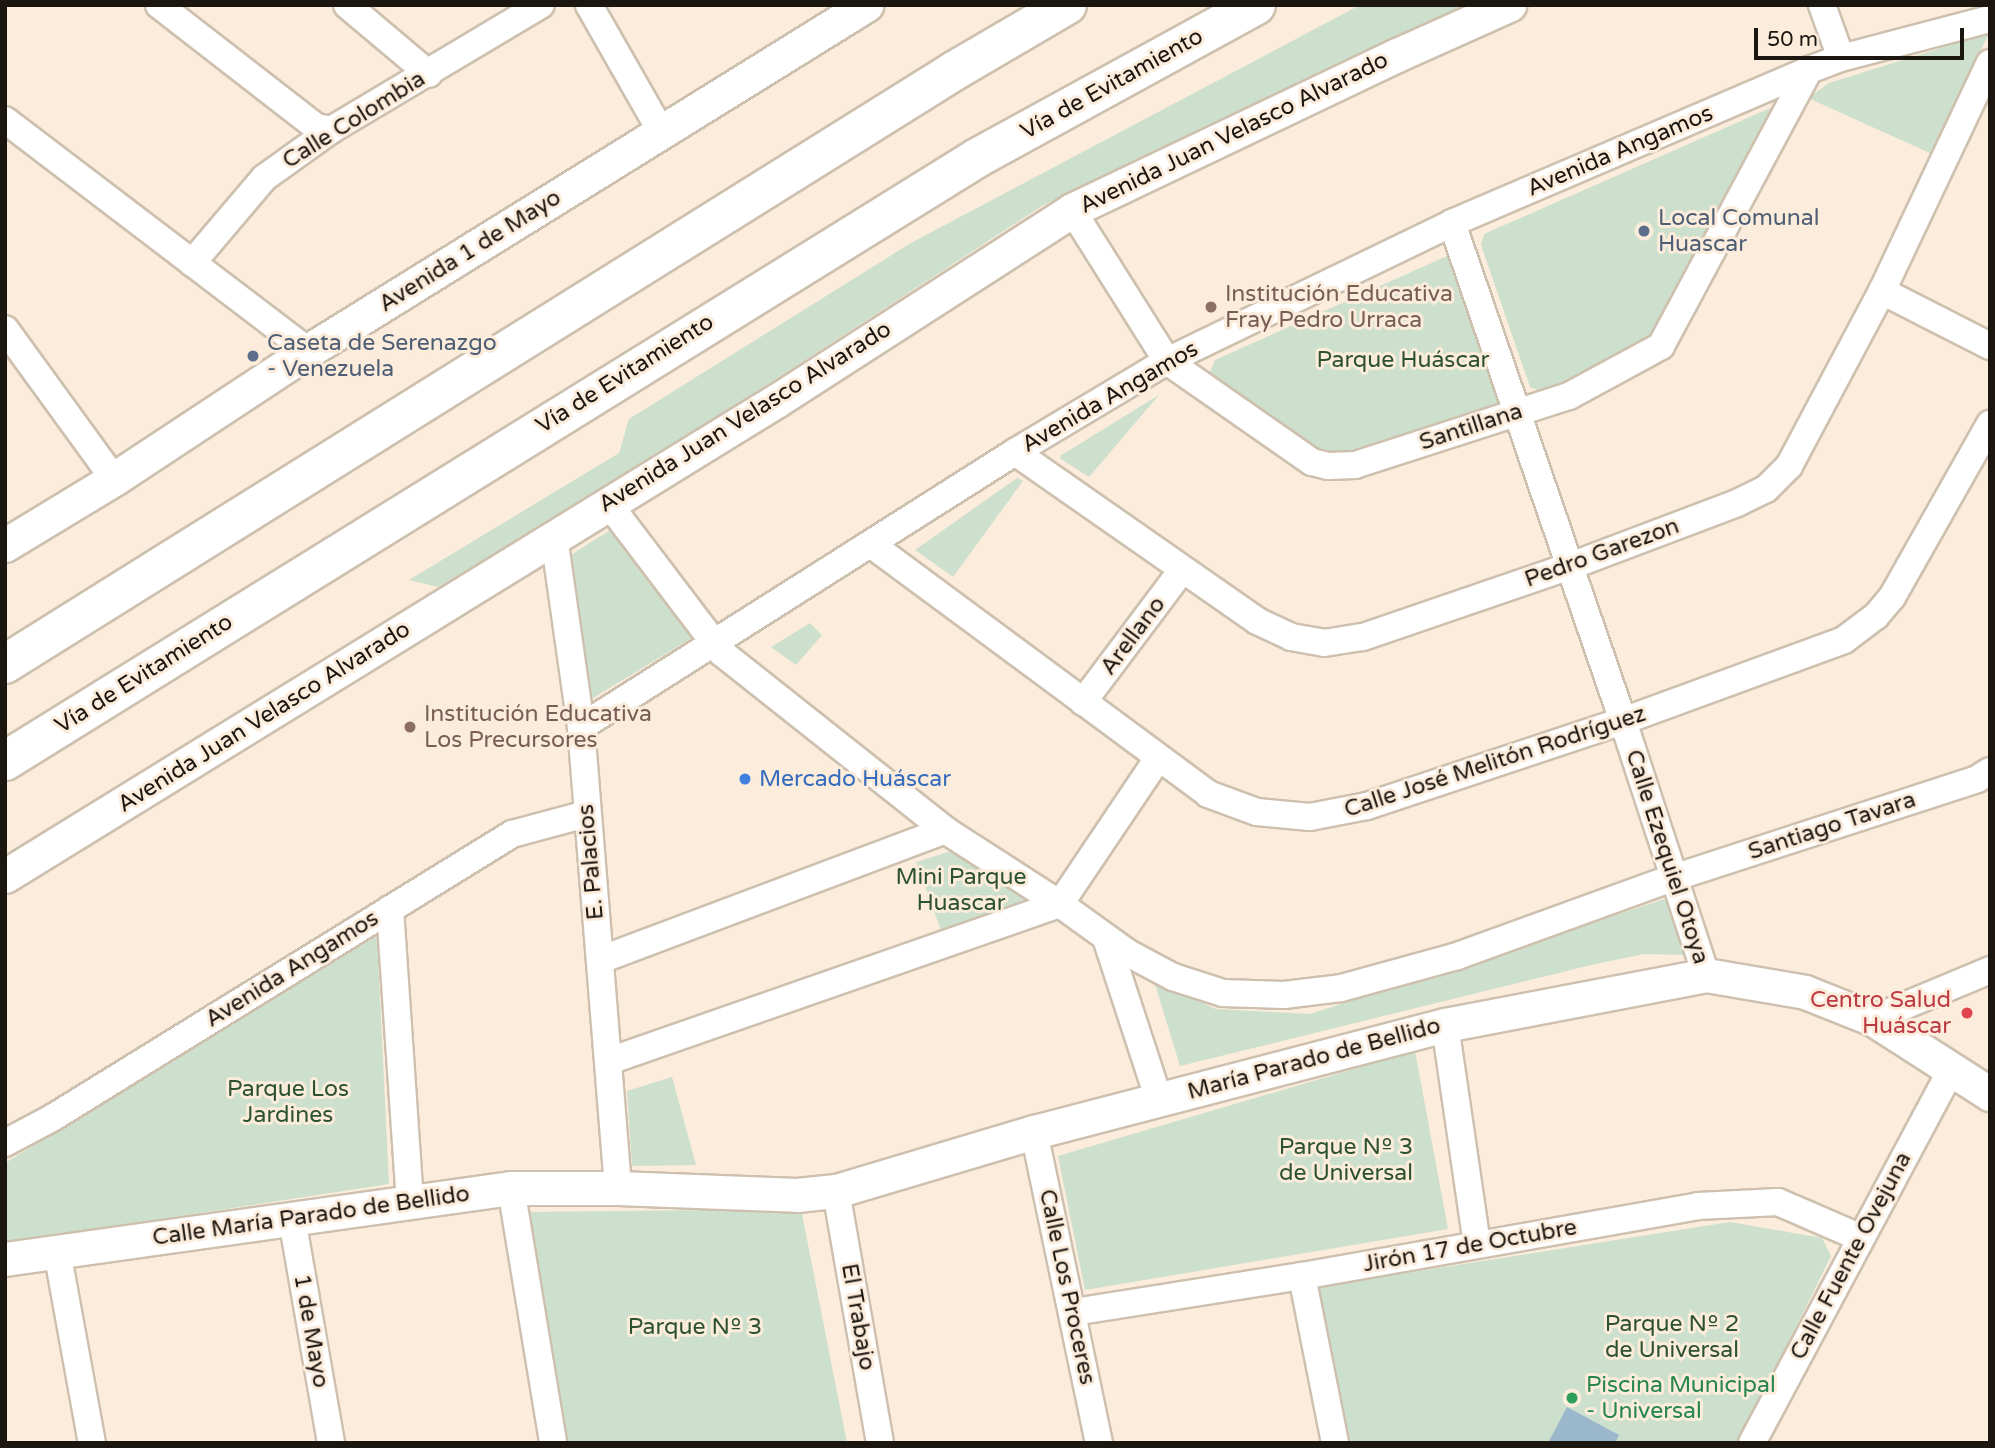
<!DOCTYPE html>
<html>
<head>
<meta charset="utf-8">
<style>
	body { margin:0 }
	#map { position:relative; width:1995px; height:1448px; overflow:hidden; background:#fbecdb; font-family:"Varela Round",sans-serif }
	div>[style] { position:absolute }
	.green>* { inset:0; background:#cde0cd }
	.water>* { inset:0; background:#9ab7cb }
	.roads { filter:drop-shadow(2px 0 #cec0af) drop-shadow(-2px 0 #cec0af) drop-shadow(0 2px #cec0af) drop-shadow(0 -2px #cec0af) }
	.minor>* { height:26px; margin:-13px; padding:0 13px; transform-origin:13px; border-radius:13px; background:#fff }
	.tertiary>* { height:33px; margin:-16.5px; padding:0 16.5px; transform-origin:16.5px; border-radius:16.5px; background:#fff }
	.motorway>* { height:38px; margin:-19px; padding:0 19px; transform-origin:19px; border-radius:19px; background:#fff }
	.dots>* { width:19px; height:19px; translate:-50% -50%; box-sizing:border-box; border:4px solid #fbecdb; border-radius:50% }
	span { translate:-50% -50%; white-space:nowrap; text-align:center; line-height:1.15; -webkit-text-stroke:6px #fbecdb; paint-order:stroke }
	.street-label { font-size:23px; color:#1b1610 }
	.service-label { font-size:23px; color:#4e5e75 }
	.left { translate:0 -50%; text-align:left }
	.education-label { font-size:23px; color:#785e54 }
	.park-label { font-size:23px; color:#2d522f }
	.shop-label { font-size:23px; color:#366cbe }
	.health-label { font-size:23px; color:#be3a42 }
	.right { translate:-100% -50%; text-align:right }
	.leisure-label { font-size:23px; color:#27864d }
	.frame { position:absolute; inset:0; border:7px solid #1b1610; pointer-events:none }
	.scale { position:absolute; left:1754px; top:28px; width:210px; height:32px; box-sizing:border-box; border:4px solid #1b1610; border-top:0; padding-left:9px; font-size:21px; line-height:24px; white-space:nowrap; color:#1b1610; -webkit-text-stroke:5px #fbecdb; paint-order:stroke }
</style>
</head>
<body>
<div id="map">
	<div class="green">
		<i style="clip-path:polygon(1360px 5px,1474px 5px,1378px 46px,1042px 206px,636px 470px,438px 587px,409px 580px,619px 453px,629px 419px,911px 243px)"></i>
		<i style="clip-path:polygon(1989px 33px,1932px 154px,1808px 98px,1829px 83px)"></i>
		<i style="clip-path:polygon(1768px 109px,1775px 112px,1660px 334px,1577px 383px,1543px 392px,1530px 387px,1481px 245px,1484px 234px)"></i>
		<i style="clip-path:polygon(1447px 256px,1502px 407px,1352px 456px,1330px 455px,1312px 449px,1287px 433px,1210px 372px,1215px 360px)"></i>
		<i style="clip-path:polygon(1159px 395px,1089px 477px,1061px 459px,1060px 456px)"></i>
		<i style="clip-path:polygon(1017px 478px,1023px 481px,953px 577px,915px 550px)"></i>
		<i style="clip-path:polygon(615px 527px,695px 636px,593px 698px,587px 693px,576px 597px,566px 558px)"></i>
		<i style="clip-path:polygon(810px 623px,822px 635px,796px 665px,771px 647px)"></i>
		<i style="clip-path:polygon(961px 848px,1026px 901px,942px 933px,916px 862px)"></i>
		<i style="clip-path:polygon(1665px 899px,1684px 955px,1644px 954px,1591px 965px,1180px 1066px,1154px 981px,1216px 1009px,1310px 1014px)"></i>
		<i style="clip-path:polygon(377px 936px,389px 1184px,5px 1243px,5px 1163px)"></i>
		<i style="clip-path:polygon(1415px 1051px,1448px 1229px,1085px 1290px,1058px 1156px)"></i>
		<i style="clip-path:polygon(672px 1077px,696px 1165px,632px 1166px,627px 1091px)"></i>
		<i style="clip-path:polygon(801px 1209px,847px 1443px,565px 1443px,524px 1212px)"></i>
		<i style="clip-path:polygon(1730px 1222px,1822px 1238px,1831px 1256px,1739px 1443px,1341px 1443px,1311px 1288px)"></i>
	</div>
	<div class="water">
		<i style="clip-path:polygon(1567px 1407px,1619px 1435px,1615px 1443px,1548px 1443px)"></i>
	</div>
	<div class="roads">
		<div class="minor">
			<i style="left:159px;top:5px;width:199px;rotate:37.8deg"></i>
			<i style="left:316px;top:127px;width:15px;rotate:11deg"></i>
			<i style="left:347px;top:5px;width:107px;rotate:40.1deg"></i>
			<i style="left:589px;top:5px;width:147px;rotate:60.3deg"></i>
			<i style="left:1822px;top:5px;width:56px;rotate:70.3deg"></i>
			<i style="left:5px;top:120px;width:381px;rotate:37.3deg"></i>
			<i style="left:1072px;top:210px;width:178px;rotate:57.8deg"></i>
			<i style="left:1167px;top:361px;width:177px;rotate:34.9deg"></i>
			<i style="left:1312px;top:462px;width:16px;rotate:14deg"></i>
			<i style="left:1328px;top:466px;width:27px;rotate:-2deg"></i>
			<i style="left:1355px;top:465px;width:225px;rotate:-17.9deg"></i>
			<i style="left:1569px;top:396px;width:105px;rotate:-28.5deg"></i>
			<i style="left:1661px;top:346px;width:313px;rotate:-61.8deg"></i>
			<i style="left:1452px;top:223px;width:527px;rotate:71.05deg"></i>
			<i style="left:1623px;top:721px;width:267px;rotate:71.9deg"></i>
			<i style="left:192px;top:263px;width:111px;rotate:-49.7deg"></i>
			<i style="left:264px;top:178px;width:82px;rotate:-35.6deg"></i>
			<i style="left:331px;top:130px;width:244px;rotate:-30.8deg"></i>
			<i style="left:1882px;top:291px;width:121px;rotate:27deg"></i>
			<i style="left:5px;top:329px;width:185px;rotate:54deg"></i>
			<i style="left:1015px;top:452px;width:295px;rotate:34.9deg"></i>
			<i style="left:1257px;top:621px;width:38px;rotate:25deg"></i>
			<i style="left:1291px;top:637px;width:34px;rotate:10deg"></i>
			<i style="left:1324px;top:643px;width:39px;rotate:-9deg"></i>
			<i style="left:1363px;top:637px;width:217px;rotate:-18.9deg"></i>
			<i style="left:1568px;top:567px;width:181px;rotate:-20.7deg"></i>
			<i style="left:1737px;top:503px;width:32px;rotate:-26deg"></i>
			<i style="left:1766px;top:489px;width:33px;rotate:-45deg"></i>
			<i style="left:1789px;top:466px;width:198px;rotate:-62deg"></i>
			<i style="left:1882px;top:291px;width:252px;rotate:-64.7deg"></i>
			<i style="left:608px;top:503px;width:188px;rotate:52.8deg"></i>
			<i style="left:722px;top:653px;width:285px;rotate:38.4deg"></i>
			<i style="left:945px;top:830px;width:137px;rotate:32.8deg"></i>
			<i style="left:1060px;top:904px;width:84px;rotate:35.8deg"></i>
			<i style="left:1128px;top:953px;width:51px;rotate:28.1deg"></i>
			<i style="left:1173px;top:977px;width:52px;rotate:17.7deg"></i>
			<i style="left:1223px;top:993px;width:61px;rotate:1.9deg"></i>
			<i style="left:1284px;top:995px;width:57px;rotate:-7deg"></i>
			<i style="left:1341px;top:988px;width:120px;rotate:-15.4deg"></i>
			<i style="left:1457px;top:956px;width:230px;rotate:-19.9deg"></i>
			<i style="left:1673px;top:878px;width:320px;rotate:-18deg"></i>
			<i style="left:1977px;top:779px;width:15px;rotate:-32deg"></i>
			<i style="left:554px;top:537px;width:192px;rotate:81.9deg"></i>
			<i style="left:581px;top:727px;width:462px;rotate:85.4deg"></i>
			<i style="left:872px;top:545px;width:418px;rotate:36.5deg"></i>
			<i style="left:1208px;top:794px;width:52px;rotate:20.2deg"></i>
			<i style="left:1257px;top:812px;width:53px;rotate:5.4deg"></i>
			<i style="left:1310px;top:817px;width:58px;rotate:-10.9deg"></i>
			<i style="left:1367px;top:806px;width:270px;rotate:-18.4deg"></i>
			<i style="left:1623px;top:721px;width:235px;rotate:-20.1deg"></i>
			<i style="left:1844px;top:640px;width:40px;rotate:-37deg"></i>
			<i style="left:1876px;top:616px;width:25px;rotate:-50deg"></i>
			<i style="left:1892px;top:597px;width:199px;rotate:-60.5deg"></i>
			<i style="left:1083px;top:702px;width:165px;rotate:-53.1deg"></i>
			<i style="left:581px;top:727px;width:514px;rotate:-32.36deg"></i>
			<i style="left:1015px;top:452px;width:177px;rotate:-30.9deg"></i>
			<i style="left:1167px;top:361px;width:317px;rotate:-25.8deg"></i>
			<i style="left:1452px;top:223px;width:388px;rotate:-23.2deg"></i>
			<i style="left:1809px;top:70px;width:34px;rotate:-21deg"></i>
			<i style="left:1841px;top:58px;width:154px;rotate:-14.7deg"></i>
			<i style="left:390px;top:909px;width:294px;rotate:86.1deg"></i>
			<i style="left:1106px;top:938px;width:170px;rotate:71.9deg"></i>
			<i style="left:600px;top:960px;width:369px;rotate:-20.6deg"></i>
			<i style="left:1873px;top:1019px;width:127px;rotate:-22.7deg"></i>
			<i style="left:1445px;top:1025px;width:221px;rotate:81.7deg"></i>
			<i style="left:609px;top:1061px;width:478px;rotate:-19.2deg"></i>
			<i style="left:1060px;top:904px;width:176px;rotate:-56.1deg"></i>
			<i style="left:1034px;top:1132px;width:318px;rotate:78.2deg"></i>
			<i style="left:5px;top:1143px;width:53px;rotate:-28deg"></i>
			<i style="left:52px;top:1118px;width:541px;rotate:-31.69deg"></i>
			<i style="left:512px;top:834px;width:77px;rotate:-15.1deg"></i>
			<i style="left:511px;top:1188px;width:258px;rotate:80.6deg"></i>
			<i style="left:836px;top:1191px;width:256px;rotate:80.1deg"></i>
			<i style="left:292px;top:1219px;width:227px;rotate:80.1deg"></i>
			<i style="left:57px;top:1251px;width:195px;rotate:79.7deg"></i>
			<i style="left:1302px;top:1276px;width:170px;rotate:78.8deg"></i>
			<i style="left:1074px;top:1312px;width:231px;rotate:-9deg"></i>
			<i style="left:1302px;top:1276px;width:402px;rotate:-10deg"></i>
			<i style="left:1698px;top:1206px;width:80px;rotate:-2.9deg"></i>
			<i style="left:1778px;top:1202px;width:90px;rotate:23.4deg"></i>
			<i style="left:1752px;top:1443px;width:423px;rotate:-61.9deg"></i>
		</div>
		<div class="tertiary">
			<i style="left:5px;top:545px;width:127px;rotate:-31.2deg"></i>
			<i style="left:114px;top:479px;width:232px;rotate:-33.4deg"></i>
			<i style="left:308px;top:351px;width:657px;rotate:-31.8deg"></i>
			<i style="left:5px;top:876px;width:906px;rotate:-31.64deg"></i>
			<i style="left:776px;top:401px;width:352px;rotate:-32.8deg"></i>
			<i style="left:1072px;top:210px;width:360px;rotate:-25.5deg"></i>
			<i style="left:1397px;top:55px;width:123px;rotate:-24.1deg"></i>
			<i style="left:5px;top:1259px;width:511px;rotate:-7.99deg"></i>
			<i style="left:511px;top:1188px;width:107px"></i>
			<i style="left:618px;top:1188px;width:179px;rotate:2.2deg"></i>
			<i style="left:797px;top:1195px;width:39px;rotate:-6deg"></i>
			<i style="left:836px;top:1191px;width:207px;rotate:-16.6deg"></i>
			<i style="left:1034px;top:1132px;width:425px;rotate:-14.6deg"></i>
			<i style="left:1445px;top:1025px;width:266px;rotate:-10.8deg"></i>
			<i style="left:1706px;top:975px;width:100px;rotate:9.7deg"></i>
			<i style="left:1805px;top:992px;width:73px;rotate:21.7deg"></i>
			<i style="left:1873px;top:1019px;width:139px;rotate:32.7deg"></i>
		</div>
		<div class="motorway">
			<i style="left:5px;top:664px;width:1119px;rotate:-32deg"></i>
			<i style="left:954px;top:71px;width:131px;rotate:-30.3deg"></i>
			<i style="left:5px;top:761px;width:1144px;rotate:-31.81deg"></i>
			<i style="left:977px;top:158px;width:318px;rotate:-28.7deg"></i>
		</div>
	</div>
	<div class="dots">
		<i style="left:1644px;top:231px;background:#5c6f8a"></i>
		<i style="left:1211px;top:307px;background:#8d6e63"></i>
		<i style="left:253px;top:356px;background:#5c6f8a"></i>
		<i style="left:410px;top:727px;background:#8d6e63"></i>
		<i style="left:745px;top:779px;background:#3f7fe0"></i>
		<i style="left:1967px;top:1013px;background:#e0444e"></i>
		<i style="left:1572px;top:1398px;background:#2e9e5b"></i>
	</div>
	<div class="street-label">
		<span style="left:1112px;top:84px;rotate:-29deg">Vía de Evitamiento</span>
		<span style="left:354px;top:120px;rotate:-32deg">Calle Colombia</span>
		<span style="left:1234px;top:133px;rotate:-26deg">Avenida Juan Velasco Alvarado</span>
		<span style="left:1620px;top:151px;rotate:-23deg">Avenida Angamos</span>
		<span style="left:470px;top:251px;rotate:-32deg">Avenida 1 de Mayo</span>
		<span style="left:625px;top:374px;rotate:-32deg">Vía de Evitamiento</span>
		<span style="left:1110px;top:397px;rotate:-30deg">Avenida Angamos</span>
		<span style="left:745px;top:417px;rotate:-32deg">Avenida Juan Velasco Alvarado</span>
		<span style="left:1471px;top:427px;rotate:-18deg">Santillana</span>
		<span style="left:1602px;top:553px;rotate:-20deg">Pedro Garezon</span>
		<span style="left:1133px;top:636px;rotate:-53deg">Arellano</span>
		<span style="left:144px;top:674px;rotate:-32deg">Vía de Evitamiento</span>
		<span style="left:264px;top:717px;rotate:-32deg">Avenida Juan Velasco Alvarado</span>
		<span style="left:1495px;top:762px;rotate:-18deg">Calle José Melitón Rodríguez</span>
		<span style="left:1832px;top:826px;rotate:-18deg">Santiago Tavara</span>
		<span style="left:1667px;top:857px;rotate:72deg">Calle Ezequiel Otoya</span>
		<span style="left:591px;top:862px;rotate:-95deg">E. Palacios</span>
		<span style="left:292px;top:969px;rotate:-32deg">Avenida Angamos</span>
		<span style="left:1314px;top:1059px;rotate:-15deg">María Parado de Bellido</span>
		<span style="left:311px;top:1216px;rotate:-8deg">Calle María Parado de Bellido</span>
		<span style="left:1470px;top:1246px;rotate:-10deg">Jirón 17 de Octubre</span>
		<span style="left:1851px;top:1256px;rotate:-62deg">Calle Fuente Ovejuna</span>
		<span style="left:1067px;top:1287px;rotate:78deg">Calle Los Proceres</span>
		<span style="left:858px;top:1317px;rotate:80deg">El Trabajo</span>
		<span style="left:311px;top:1331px;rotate:80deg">1 de Mayo</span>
	</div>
	<div class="service-label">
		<span class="left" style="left:1658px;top:231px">Local Comunal<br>Huascar</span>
		<span class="left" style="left:267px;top:356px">Caseta de Serenazgo<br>- Venezuela</span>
	</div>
	<div class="education-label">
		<span class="left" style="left:1225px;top:307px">Institución Educativa<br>Fray Pedro Urraca</span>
		<span class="left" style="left:424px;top:727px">Institución Educativa<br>Los Precursores</span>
	</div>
	<div class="park-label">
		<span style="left:1403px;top:360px">Parque Huáscar</span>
		<span style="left:961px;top:890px">Mini Parque<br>Huascar</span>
		<span style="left:288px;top:1102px">Parque Los<br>Jardines</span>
		<span style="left:1346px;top:1160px">Parque Nº 3<br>de Universal</span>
		<span style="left:1672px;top:1337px">Parque Nº 2<br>de Universal</span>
		<span style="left:695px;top:1327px">Parque Nº 3</span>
	</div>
	<div class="shop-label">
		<span class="left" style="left:759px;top:779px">Mercado Huáscar</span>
	</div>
	<div class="health-label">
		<span class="right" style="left:1951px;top:1013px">Centro Salud<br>Huáscar</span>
	</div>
	<div class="leisure-label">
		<span class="left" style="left:1586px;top:1398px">Piscina Municipal<br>- Universal</span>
	</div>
	<div class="frame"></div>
	<div class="scale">50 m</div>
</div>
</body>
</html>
